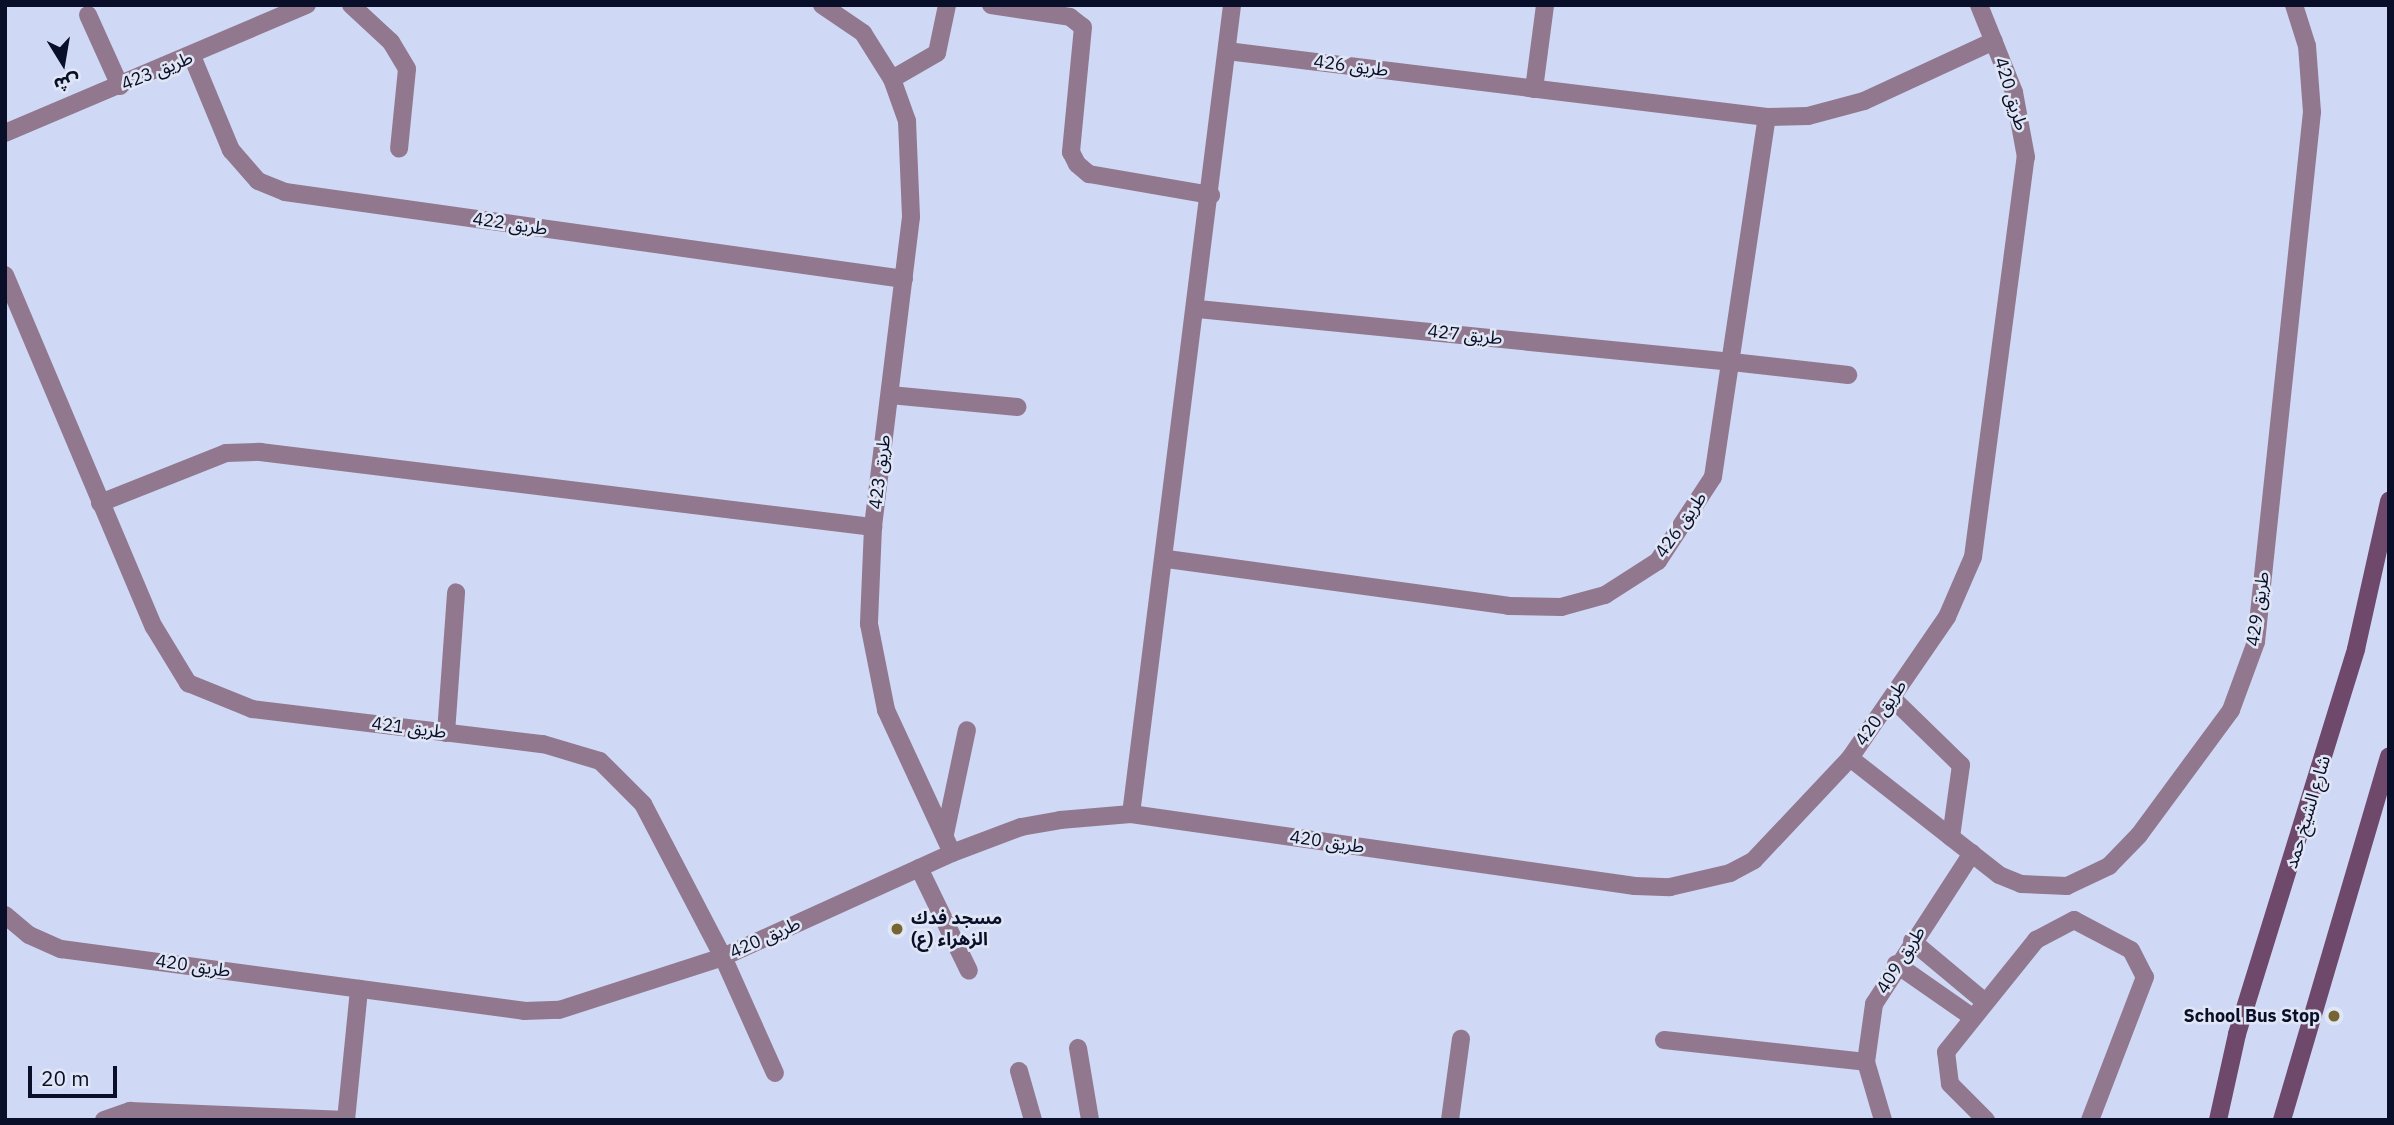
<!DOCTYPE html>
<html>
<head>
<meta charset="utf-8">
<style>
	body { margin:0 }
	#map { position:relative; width:2394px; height:1125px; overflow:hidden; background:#cfd9f6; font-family:"IBM Plex Sans","Noto Sans Arabic",sans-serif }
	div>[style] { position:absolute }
	.service>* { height:18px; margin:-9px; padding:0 9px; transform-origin:9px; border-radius:9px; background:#92788f }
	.minor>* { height:18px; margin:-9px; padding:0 9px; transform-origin:9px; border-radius:9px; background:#92788f }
	.secondary>* { height:18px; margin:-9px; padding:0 9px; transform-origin:9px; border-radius:9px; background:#6f496b }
	.dots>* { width:19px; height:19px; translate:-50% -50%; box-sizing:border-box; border:4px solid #e1e6f5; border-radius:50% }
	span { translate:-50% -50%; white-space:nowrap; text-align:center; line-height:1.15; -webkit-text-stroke:5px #e1e6f5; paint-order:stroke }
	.street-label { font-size:18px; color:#090f28 }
	.poi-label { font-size:18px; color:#090f28; font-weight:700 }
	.left { translate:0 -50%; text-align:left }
	.right { translate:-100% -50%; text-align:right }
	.frame { position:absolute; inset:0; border:7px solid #090f28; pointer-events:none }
	.north { position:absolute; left:28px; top:28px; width:70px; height:70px; -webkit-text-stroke:5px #e1e6f5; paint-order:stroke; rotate:169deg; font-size:19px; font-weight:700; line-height:28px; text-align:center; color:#090f28 }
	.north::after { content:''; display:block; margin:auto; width:24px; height:32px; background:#090f28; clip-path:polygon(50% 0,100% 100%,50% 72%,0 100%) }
	.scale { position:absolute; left:28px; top:1066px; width:89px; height:32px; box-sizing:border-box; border:4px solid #090f28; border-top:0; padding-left:9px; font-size:21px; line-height:24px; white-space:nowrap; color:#090f28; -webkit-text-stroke:5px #e1e6f5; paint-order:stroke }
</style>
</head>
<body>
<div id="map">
	<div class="service">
		<i style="left:351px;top:5px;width:54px;rotate:42.8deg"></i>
		<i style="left:391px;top:42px;width:31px;rotate:59deg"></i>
		<i style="left:407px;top:69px;width:80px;rotate:95.7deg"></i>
		<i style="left:88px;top:15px;width:78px;rotate:65.7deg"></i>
		<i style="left:1534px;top:89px;width:85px;rotate:-82.5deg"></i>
		<i style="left:1732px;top:362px;width:117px;rotate:6.4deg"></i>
		<i style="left:890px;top:395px;width:128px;rotate:5.4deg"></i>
		<i style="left:1892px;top:698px;width:96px;rotate:44.2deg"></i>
		<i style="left:1961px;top:765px;width:73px;rotate:97.9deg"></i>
		<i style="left:446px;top:733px;width:141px;rotate:-85.9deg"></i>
		<i style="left:945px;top:834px;width:106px;rotate:-78.1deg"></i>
		<i style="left:919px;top:868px;width:114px;rotate:64.1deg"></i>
		<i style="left:1912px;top:941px;width:95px;rotate:39.9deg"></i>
		<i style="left:723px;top:957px;width:127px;rotate:65.9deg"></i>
		<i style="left:1896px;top:964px;width:93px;rotate:34.9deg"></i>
		<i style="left:1664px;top:1040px;width:203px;rotate:6.2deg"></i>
		<i style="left:1078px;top:1048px;width:73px;rotate:80.5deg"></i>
		<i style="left:1019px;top:1071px;width:51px;rotate:74.1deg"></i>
		<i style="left:1450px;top:1120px;width:82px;rotate:-82.3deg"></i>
		<i style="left:1986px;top:1120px;width:51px;rotate:-135deg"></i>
		<i style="left:1950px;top:1084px;width:32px;rotate:-97deg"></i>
		<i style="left:1946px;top:1052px;width:144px;rotate:-51.2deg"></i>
		<i style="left:2036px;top:940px;width:43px;rotate:-27.8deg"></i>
		<i style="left:2074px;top:920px;width:64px;rotate:27.8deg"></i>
		<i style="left:2131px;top:950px;width:30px;rotate:63deg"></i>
		<i style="left:2145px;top:977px;width:153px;rotate:111deg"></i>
	</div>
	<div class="minor">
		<i style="left:822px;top:5px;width:50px;rotate:34.3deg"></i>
		<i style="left:863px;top:33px;width:54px;rotate:57.8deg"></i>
		<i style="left:892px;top:79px;width:45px;rotate:70.3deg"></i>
		<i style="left:907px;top:121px;width:96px;rotate:87.6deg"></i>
		<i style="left:911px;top:217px;width:312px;rotate:97deg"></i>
		<i style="left:873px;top:527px;width:97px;rotate:92.4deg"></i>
		<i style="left:869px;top:624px;width:88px;rotate:78.8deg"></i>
		<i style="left:886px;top:710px;width:157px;rotate:65.2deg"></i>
		<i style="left:991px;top:5px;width:80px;rotate:8.6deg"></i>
		<i style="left:1070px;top:17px;width:16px;rotate:38deg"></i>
		<i style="left:1083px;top:27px;width:126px;rotate:95.5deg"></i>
		<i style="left:1071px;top:152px;width:13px;rotate:63deg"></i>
		<i style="left:1077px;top:164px;width:16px;rotate:40deg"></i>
		<i style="left:1089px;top:174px;width:124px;rotate:9.8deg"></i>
		<i style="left:1227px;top:51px;width:544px;rotate:6.97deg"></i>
		<i style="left:1767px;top:117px;width:41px;rotate:-1.4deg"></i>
		<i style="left:1808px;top:116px;width:58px;rotate:-15deg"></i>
		<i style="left:1864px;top:101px;width:143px;rotate:-24.8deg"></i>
		<i style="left:192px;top:56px;width:102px;rotate:67.5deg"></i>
		<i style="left:231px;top:150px;width:41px;rotate:48.9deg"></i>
		<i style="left:258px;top:181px;width:29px;rotate:22deg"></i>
		<i style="left:285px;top:192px;width:625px;rotate:8deg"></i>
		<i style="left:892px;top:79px;width:52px;rotate:-30deg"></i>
		<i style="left:937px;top:53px;width:49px;rotate:-78.2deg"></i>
		<i style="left:5px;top:133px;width:328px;rotate:-23deg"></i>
		<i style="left:5px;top:275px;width:382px;rotate:67.1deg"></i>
		<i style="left:154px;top:627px;width:66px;rotate:58.7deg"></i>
		<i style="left:188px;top:683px;width:69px;rotate:22.1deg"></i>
		<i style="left:252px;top:709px;width:293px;rotate:6.9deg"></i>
		<i style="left:543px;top:744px;width:59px;rotate:16.6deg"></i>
		<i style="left:600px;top:761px;width:61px;rotate:45deg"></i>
		<i style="left:643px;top:804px;width:173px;rotate:62.4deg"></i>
		<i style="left:1198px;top:309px;width:537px;rotate:5.67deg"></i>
		<i style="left:100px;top:503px;width:136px;rotate:-21.6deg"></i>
		<i style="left:226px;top:453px;width:34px;rotate:-2deg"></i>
		<i style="left:260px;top:452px;width:618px;rotate:6.98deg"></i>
		<i style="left:1167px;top:559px;width:344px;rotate:7.8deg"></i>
		<i style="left:1508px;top:606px;width:53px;rotate:1.1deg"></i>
		<i style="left:1561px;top:607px;width:46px;rotate:-15.3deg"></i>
		<i style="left:1605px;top:595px;width:63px;rotate:-32.7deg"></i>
		<i style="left:1658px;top:561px;width:100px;rotate:-56.8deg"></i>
		<i style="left:1713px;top:477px;width:364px;rotate:-81.5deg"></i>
		<i style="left:1850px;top:758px;width:189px;rotate:38.1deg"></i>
		<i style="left:1999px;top:875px;width:24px;rotate:22deg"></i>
		<i style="left:2021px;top:884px;width:46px;rotate:2.5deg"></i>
		<i style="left:2067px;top:886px;width:47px;rotate:-25.5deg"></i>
		<i style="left:2109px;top:866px;width:43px;rotate:-45.9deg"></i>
		<i style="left:2139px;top:835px;width:155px;rotate:-53.6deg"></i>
		<i style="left:2231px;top:710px;width:72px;rotate:-69.8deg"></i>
		<i style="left:2256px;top:642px;width:533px;rotate:-83.97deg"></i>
		<i style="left:2312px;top:112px;width:66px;rotate:-94.3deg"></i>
		<i style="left:2307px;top:46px;width:43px;rotate:-107.6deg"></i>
		<i style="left:1131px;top:814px;width:815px;rotate:-82.88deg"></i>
		<i style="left:5px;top:915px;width:31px;rotate:40deg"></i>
		<i style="left:29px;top:935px;width:35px;rotate:24deg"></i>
		<i style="left:61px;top:949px;width:467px;rotate:7.6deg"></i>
		<i style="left:524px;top:1011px;width:35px;rotate:-2deg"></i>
		<i style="left:559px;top:1010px;width:172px;rotate:-17.9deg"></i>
		<i style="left:723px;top:957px;width:252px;rotate:-24.4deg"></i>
		<i style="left:952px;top:853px;width:74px;rotate:-20.6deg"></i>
		<i style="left:1021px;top:827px;width:40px;rotate:-10deg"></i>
		<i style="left:1060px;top:820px;width:71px;rotate:-4.8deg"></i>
		<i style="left:1131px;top:814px;width:509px;rotate:8.13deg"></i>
		<i style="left:1635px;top:886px;width:35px;rotate:2deg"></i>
		<i style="left:1670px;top:887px;width:62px;rotate:-13.1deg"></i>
		<i style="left:1730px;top:873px;width:27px;rotate:-28deg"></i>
		<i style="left:1754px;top:860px;width:140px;rotate:-46.7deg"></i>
		<i style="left:1850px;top:758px;width:171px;rotate:-55.5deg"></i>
		<i style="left:1947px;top:617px;width:65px;rotate:-66.6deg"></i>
		<i style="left:1973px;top:557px;width:403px;rotate:-82.5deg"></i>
		<i style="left:2026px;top:157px;width:66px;rotate:-100.5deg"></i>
		<i style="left:2014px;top:92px;width:94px;rotate:-111.9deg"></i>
		<i style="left:104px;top:1120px;width:28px;rotate:-19deg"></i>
		<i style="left:130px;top:1111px;width:211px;rotate:2.4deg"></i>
		<i style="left:346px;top:1120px;width:132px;rotate:-84.3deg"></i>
		<i style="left:1883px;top:1120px;width:60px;rotate:-106.3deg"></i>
		<i style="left:1866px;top:1062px;width:59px;rotate:-82.1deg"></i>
		<i style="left:1874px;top:1004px;width:180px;rotate:-57deg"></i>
	</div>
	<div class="secondary">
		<i style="left:2218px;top:1120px;width:88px;rotate:-77.5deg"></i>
		<i style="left:2237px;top:1034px;width:403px;rotate:-72.8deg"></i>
		<i style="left:2356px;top:649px;width:152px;rotate:-77.4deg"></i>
		<i style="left:2282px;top:1120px;width:379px;rotate:-73.6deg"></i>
	</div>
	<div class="dots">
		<i style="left:897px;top:929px;background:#766432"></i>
		<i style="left:2334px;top:1016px;background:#766432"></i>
	</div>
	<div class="street-label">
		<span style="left:1351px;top:66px;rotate:7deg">طريق 426</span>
		<span style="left:157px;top:71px;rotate:-22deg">طريق 423</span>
		<span style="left:2011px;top:94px;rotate:73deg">طريق 420</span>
		<span style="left:510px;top:224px;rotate:8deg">طريق 422</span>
		<span style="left:1465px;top:335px;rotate:6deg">طريق 427</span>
		<span style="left:880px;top:472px;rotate:-83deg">طريق 423</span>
		<span style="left:1681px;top:525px;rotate:-55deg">طريق 426</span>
		<span style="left:2258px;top:609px;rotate:-82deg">طريق 429</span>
		<span style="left:1881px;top:713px;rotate:-55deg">طريق 420</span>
		<span style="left:409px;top:728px;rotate:7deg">طريق 421</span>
		<span style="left:2308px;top:812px;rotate:-73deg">شارع الشيخ حمد</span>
		<span style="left:1327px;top:842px;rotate:8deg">طريق 420</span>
		<span style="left:765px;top:938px;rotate:-24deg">طريق 420</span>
		<span style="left:1901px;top:960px;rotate:-58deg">طريق 409</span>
		<span style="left:193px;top:966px;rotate:8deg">طريق 420</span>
	</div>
	<div class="poi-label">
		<span class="left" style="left:911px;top:929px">مسجد فدك<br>الزهراء (ع)</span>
		<span class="right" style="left:2320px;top:1016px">School Bus Stop</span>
	</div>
	<div class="frame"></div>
	<div class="north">ش</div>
	<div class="scale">20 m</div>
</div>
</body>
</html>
